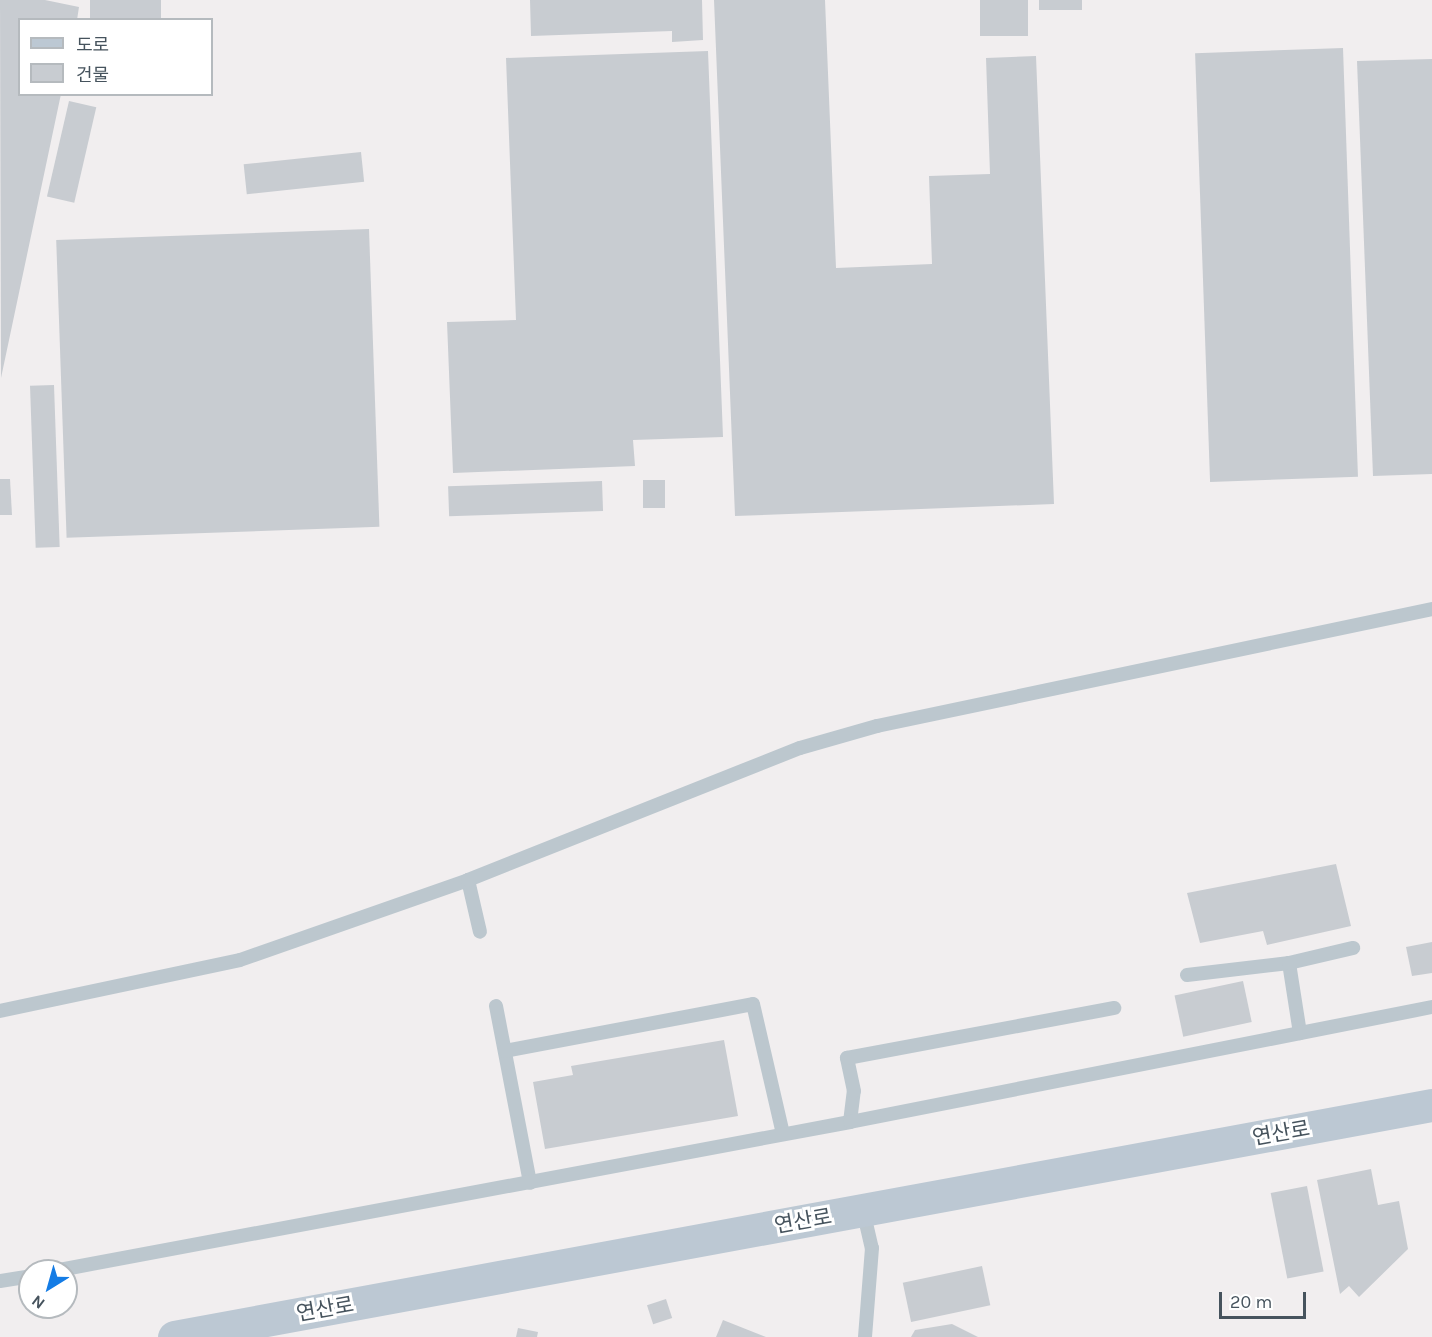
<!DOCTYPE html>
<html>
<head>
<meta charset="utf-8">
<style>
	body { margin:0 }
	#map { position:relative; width:1432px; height:1337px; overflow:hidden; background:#f1eeef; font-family:Karla,"Noto Sans KR",sans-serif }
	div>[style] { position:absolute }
	.building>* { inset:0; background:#c8ccd1; transform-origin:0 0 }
	.lane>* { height:14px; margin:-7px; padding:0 7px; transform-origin:7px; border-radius:7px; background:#bcc7ce }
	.secondary>* { height:33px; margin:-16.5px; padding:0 16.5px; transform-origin:16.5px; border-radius:16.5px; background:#bcc8d3 }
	span { translate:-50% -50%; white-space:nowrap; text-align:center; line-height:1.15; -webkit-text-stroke:6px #fff; paint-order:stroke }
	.street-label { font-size:21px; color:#46535d }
	.legend { position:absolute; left:18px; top:18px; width:195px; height:78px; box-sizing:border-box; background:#fff; border:2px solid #b5babe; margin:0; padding:8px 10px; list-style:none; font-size:18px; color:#46535d }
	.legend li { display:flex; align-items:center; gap:12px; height:30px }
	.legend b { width:30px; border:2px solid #b5babe }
	.north { position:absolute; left:18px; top:1259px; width:60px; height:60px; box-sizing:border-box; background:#fff; border:2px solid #b5babe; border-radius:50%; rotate:217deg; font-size:16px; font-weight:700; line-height:24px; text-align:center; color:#46535d }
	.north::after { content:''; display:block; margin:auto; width:21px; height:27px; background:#147ce5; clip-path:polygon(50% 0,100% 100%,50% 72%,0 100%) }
	.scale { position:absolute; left:1219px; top:1292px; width:87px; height:27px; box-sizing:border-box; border:3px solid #46535d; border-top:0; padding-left:8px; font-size:18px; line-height:21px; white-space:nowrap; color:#46535d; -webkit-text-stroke:4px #fff; paint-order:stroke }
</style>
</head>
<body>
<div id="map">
	<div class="building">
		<i style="clip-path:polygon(0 0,45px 0,79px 7px,77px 20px,20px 20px,20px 94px,61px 94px,1px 378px)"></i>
		<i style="left:90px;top:0;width:71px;height:20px"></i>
		<i style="clip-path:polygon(530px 0,702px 0,703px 40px,672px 42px,672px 31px,531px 36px)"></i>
		<i style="clip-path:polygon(714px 0,825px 0,836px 268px,932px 264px,929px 176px,990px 174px,986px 58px,1036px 56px,1054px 504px,735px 516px)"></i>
		<i style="left:980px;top:0;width:48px;height:36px"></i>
		<i style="left:1039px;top:0;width:43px;height:10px"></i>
		<i style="left:1343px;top:48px;width:429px;height:148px;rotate:88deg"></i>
		<i style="clip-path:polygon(708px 51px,723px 437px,633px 440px,635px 466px,453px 473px,447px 322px,516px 320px,506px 58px)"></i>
		<i style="clip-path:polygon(1432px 59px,1432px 474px,1373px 476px,1357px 61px)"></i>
		<i style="left:69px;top:101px;width:28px;height:98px;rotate:13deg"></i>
		<i style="left:361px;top:152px;width:30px;height:118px;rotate:84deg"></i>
		<i style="left:369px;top:229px;width:298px;height:313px;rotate:88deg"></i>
		<i style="left:54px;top:385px;width:162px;height:24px;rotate:88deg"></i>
		<i style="clip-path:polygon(0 479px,10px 479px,12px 515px,0 515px)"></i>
		<i style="left:643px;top:480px;width:22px;height:28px"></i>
		<i style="left:602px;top:481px;width:30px;height:154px;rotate:88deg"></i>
		<i style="clip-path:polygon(1336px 864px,1351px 926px,1267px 945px,1263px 931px,1200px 943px,1187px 893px)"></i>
		<i style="clip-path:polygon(1432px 942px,1432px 973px,1412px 976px,1406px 947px)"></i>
		<i style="left:1243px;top:981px;width:42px;height:70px;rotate:78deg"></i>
		<i style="clip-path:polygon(724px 1040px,738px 1116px,545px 1149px,533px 1082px,573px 1075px,571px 1066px)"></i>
		<i style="clip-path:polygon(1371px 1169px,1378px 1205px,1399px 1201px,1408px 1249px,1359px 1297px,1349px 1286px,1340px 1294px,1317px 1180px)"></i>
		<i style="left:1307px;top:1186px;width:87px;height:37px;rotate:79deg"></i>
		<i style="left:982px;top:1266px;width:40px;height:81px;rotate:78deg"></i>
		<i style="left:666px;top:1299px;width:20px;height:20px;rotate:72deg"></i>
		<i style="clip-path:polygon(723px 1320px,766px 1337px,716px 1337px)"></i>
		<i style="clip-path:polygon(952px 1324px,978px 1337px,911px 1337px,915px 1330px)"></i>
		<i style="clip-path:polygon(518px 1328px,538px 1332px,537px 1337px,516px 1337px)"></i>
	</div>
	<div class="lane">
		<i style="left:468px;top:880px;width:53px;rotate:77deg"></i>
		<i style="left:1289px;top:963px;width:71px;rotate:81.1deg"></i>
		<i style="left:1187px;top:975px;width:103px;rotate:-6.7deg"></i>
		<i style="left:1289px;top:963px;width:66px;rotate:-13.2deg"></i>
		<i style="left:496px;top:1006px;width:180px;rotate:79.1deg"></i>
		<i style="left:0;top:1011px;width:245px;rotate:-12deg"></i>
		<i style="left:240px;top:960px;width:242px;rotate:-19.3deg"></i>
		<i style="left:468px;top:880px;width:357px;rotate:-21.7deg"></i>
		<i style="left:800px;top:748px;width:80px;rotate:-15.9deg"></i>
		<i style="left:877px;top:726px;width:567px;rotate:-11.9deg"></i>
		<i style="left:505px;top:1051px;width:252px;rotate:-10.7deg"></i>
		<i style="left:753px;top:1004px;width:133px;rotate:77deg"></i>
		<i style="left:850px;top:1122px;width:31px;rotate:-83deg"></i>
		<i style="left:854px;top:1091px;width:34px;rotate:-102deg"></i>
		<i style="left:847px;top:1058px;width:272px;rotate:-10.6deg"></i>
		<i style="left:863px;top:1210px;width:39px;rotate:77deg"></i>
		<i style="left:872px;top:1248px;width:89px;rotate:94.5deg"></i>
		<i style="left:54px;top:1271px;width:810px;rotate:-10.6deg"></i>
		<i style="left:850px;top:1122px;width:593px;rotate:-11.18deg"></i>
		<i style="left:0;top:1281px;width:30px;rotate:-9deg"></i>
	</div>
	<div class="secondary">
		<i style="left:174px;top:1337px;width:1279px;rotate:-10.45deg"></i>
	</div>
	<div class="street-label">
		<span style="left:1281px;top:1133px;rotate:-10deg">연산로</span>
		<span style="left:803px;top:1221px;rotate:-10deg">연산로</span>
		<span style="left:325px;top:1309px;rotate:-10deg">연산로</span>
	</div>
	<ul class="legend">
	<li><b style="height:8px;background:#bcc8d3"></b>도로</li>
	<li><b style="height:16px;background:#c8ccd1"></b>건물</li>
	</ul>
	<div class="north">N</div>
	<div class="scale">20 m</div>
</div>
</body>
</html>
